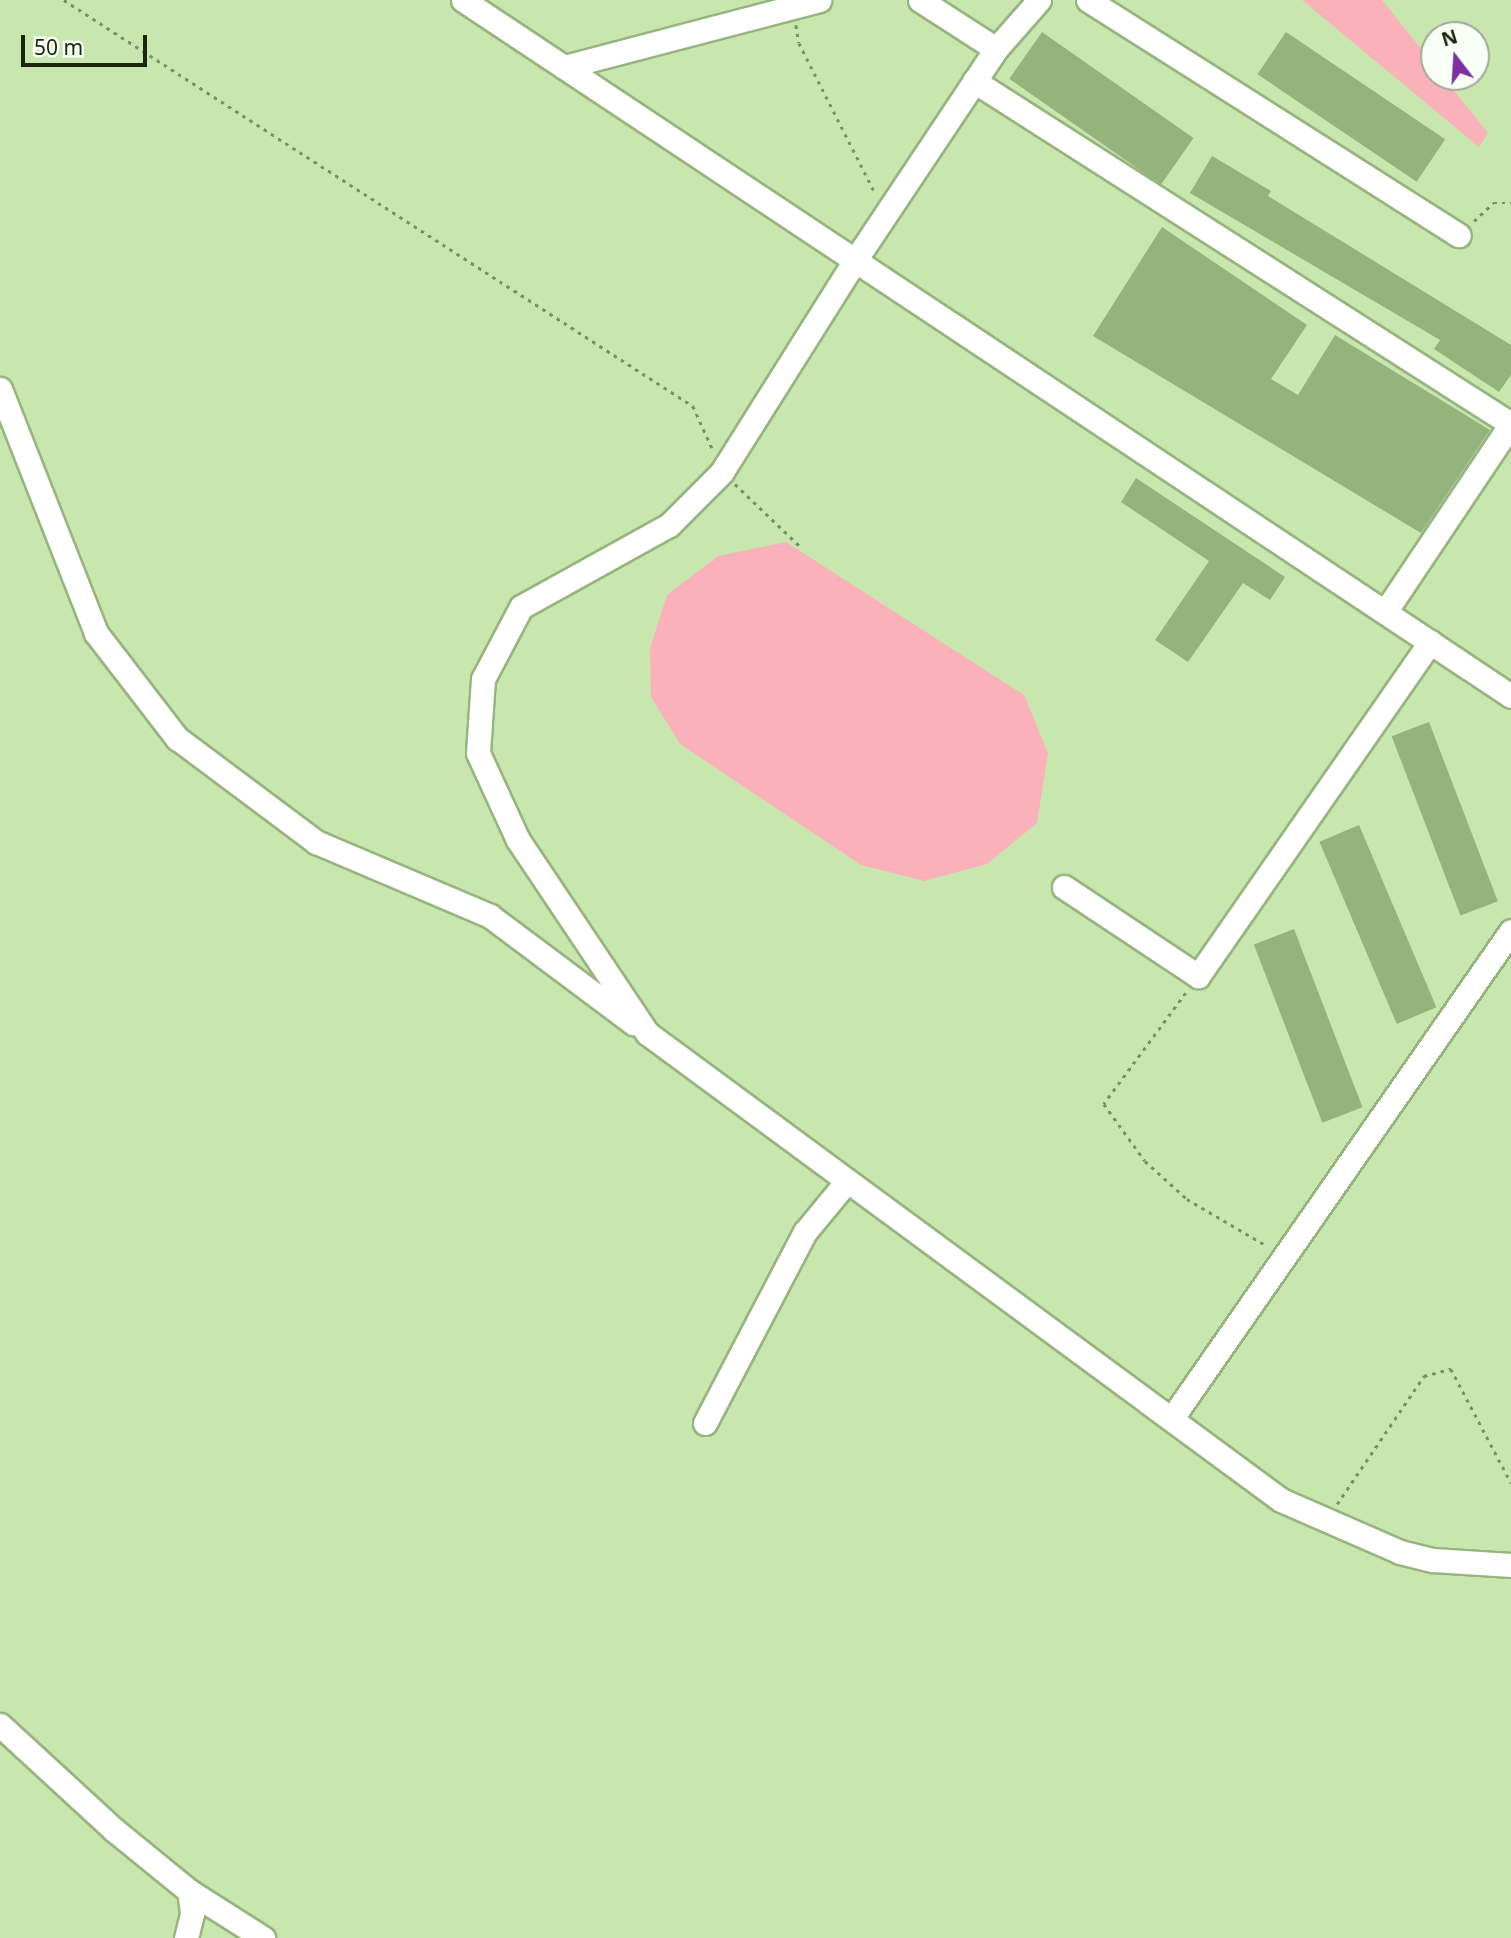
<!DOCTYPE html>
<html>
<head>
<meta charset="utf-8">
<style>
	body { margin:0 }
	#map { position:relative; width:1511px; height:1938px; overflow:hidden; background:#c8e7af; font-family:"Noto Sans",sans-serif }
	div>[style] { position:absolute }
	.green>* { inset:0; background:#fbb1ba }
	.building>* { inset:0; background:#95b37d; transform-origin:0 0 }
	.path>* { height:2.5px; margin-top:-1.25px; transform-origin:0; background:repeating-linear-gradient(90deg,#7a9168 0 3.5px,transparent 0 8.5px) }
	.roads { filter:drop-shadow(2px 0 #97b47f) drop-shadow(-2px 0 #97b47f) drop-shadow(0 2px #97b47f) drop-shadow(0 -2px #97b47f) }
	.minor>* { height:23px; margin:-11.5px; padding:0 11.5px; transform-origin:11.5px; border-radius:11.5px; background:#fff }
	span { translate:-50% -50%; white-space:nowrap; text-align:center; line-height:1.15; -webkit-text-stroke:5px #f8fff4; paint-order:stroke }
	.north { position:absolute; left:1420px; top:21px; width:70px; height:70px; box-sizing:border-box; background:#f8fff4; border:2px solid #a0a899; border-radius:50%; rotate:343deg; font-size:19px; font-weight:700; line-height:28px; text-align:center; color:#1b2611 }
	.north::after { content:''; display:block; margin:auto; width:24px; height:32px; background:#7b31a3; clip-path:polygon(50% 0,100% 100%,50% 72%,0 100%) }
	.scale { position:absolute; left:21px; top:35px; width:126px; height:32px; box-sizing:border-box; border:4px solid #1b2611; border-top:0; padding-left:9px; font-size:21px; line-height:24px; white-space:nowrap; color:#1b2611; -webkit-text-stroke:5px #f8fff4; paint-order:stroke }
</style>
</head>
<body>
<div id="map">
	<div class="green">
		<i style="clip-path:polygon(1302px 0,1382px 0,1434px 65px,1434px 77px,1443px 77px,1488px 133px,1479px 147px)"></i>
		<i style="clip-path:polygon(786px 542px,1024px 695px,1048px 753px,1037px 823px,987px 864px,924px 881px,861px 865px,680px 744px,651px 697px,650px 648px,667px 595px,718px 556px)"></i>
	</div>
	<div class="building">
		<i style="left:1042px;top:32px;width:185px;height:57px;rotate:35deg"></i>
		<i style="left:1286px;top:32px;width:192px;height:51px;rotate:34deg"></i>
		<i style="clip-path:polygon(1212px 156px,1271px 191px,1268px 196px,1511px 345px,1511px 375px,1499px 392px,1434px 349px,1440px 340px,1190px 193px)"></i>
		<i style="clip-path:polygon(1162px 227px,1307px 325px,1271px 379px,1298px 395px,1335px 335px,1490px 430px,1421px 533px,1093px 336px)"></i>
		<i style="clip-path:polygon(1136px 478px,1285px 577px,1270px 600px,1243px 583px,1188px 662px,1155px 640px,1209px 561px,1121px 502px)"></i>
		<i style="left:1429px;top:722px;width:192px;height:40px;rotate:69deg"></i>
		<i style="left:1359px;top:825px;width:198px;height:43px;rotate:67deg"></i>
		<i style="left:1294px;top:929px;width:191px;height:43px;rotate:69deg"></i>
	</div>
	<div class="path">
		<i style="left:64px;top:0;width:749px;rotate:32.84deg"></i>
		<i style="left:693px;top:406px;width:48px;rotate:65.6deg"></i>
		<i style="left:796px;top:25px;width:18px;rotate:81deg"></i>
		<i style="left:799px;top:43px;width:168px;rotate:63.1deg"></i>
		<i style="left:1474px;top:221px;width:26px;rotate:-43deg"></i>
		<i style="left:1493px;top:203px;width:18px"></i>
		<i style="left:735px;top:484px;width:91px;rotate:43.7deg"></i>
		<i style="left:1186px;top:993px;width:138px;rotate:126.5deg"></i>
		<i style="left:1104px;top:1104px;width:70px;rotate:54.3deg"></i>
		<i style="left:1145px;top:1161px;width:57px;rotate:42.1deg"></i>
		<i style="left:1187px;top:1199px;width:93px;rotate:30.4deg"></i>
		<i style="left:1337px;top:1504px;width:155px;rotate:-55.8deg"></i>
		<i style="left:1424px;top:1376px;width:28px;rotate:-15deg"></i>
		<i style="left:1451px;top:1369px;width:129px;rotate:62.2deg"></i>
	</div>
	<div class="roads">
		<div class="minor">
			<i style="left:463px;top:0;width:1258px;rotate:33.59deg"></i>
			<i style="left:920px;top:0;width:90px;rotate:32.8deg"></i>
			<i style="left:1039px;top:0;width:65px;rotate:131.3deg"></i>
			<i style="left:996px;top:49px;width:256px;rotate:123.7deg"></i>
			<i style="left:854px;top:262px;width:248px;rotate:122.2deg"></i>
			<i style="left:722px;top:472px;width:75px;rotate:135deg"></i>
			<i style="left:669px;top:525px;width:169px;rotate:151deg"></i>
			<i style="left:521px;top:607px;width:81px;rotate:117.8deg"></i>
			<i style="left:483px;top:679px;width:74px;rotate:93.9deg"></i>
			<i style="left:478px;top:753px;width:96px;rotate:65.3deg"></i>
			<i style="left:518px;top:840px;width:232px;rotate:56.2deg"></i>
			<i style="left:647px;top:1033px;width:787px;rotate:36.38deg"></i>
			<i style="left:1281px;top:1500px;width:130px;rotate:23.6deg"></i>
			<i style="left:1400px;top:1552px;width:34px;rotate:14deg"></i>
			<i style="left:1433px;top:1560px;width:78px;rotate:3.7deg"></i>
			<i style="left:1088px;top:0;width:439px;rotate:32.4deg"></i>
			<i style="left:564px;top:67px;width:264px;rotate:-14.7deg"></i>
			<i style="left:974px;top:81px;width:637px;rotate:32.57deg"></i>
			<i style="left:0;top:389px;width:262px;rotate:68.5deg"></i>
			<i style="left:96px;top:633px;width:133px;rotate:52.4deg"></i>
			<i style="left:177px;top:738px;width:174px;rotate:36.8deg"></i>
			<i style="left:316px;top:842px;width:189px;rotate:23deg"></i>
			<i style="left:490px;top:916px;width:179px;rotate:36.8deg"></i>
			<i style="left:1385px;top:612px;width:226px;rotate:-56.2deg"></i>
			<i style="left:1064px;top:887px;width:161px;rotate:33.6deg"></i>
			<i style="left:1198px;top:976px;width:407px;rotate:-55.2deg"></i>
			<i style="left:1172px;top:1418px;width:593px;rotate:-55.16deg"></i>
			<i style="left:705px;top:1423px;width:216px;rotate:-62.4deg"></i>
			<i style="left:805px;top:1232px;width:66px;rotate:-50.5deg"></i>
			<i style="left:0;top:1725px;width:154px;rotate:42.6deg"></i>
			<i style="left:113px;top:1829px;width:98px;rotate:39.2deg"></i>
			<i style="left:189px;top:1891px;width:88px;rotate:32.4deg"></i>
			<i style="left:186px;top:1938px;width:25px;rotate:-76deg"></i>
			<i style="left:192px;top:1914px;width:23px;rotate:-97deg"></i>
		</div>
	</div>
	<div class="north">N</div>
	<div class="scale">50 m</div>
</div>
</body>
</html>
